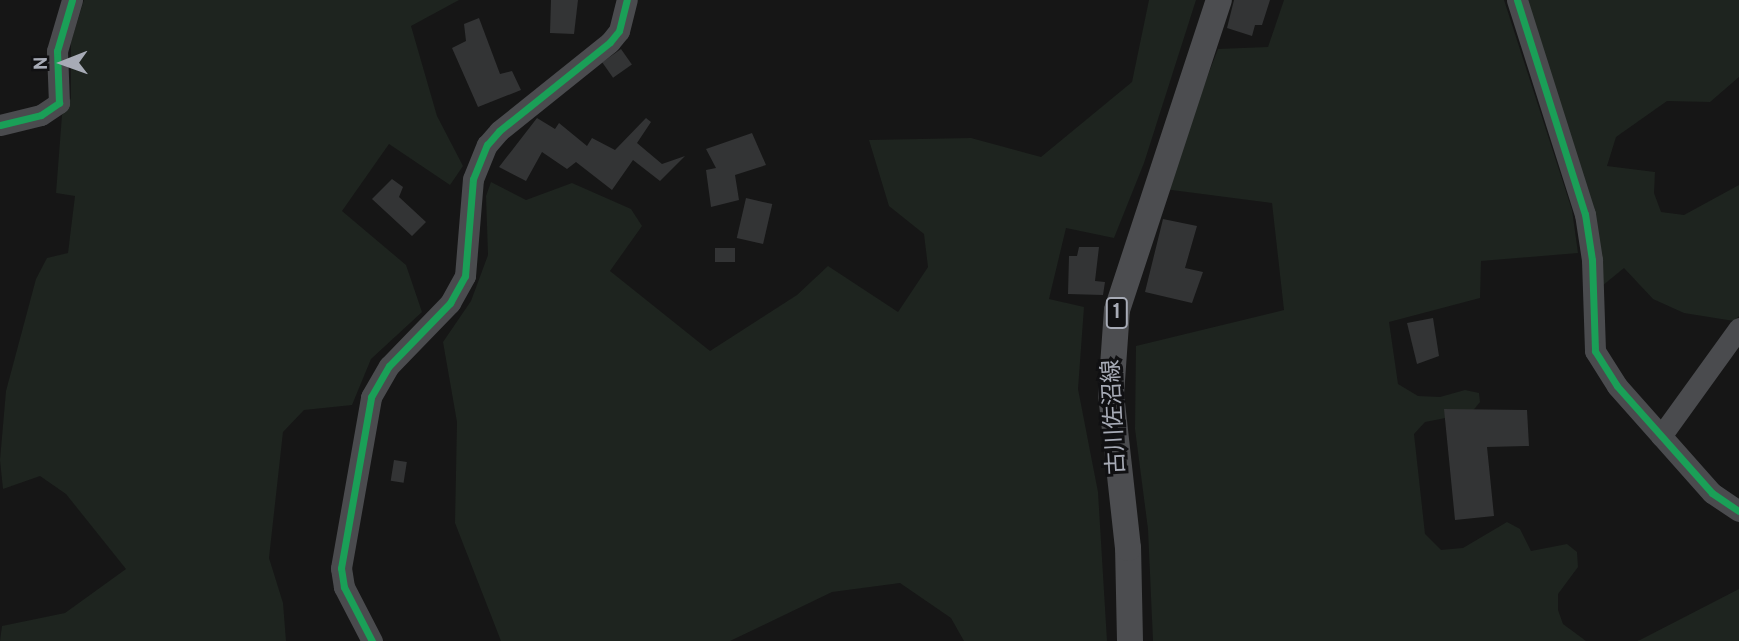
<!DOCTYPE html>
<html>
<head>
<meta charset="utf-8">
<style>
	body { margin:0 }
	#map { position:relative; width:1739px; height:641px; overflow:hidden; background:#161616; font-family:Overpass,"Noto Sans JP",sans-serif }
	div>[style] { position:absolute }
	.green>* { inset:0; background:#1e241f }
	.building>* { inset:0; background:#333435; transform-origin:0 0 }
	.minor>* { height:21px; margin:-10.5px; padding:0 10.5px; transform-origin:10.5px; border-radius:10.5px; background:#4a4b4e }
	.major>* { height:26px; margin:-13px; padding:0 13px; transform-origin:13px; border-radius:13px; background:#4c4d50 }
	.cycleway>* { height:7px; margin:-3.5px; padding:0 3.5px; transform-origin:3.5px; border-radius:3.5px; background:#1a9f57 }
	span { translate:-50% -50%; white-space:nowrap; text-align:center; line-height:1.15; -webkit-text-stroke:6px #101012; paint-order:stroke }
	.shield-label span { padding:2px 5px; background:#101012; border:2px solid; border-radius:5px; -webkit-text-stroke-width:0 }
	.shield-label { font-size:21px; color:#a7abb6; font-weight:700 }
	.street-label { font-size:23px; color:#a7abb6 }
	.north { position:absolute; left:28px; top:28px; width:70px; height:70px; -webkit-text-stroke:5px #101012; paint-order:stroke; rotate:269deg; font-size:19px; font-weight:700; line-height:28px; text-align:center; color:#a7abb6 }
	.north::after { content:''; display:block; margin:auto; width:24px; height:32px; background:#a7abb6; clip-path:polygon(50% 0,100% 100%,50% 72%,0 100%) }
</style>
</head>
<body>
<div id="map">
	<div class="green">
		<i style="clip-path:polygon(84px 0,459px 0,411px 26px,437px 116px,463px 166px,450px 185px,389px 144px,342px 211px,406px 265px,422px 312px,371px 359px,352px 405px,304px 410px,283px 432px,269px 558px,283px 603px,286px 641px,0 641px,2px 626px,65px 613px,126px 569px,66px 494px,40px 476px,3px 489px,0 460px,6px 391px,36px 279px,47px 258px,68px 253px,75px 196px,56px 193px,62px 115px,71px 98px,71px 42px)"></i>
		<i style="clip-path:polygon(1149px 0,1196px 0,1144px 163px,1114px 238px,1066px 228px,1049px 299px,1084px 307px,1078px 389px,1098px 492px,1107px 641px,964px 641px,951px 618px,900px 583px,832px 592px,730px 641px,501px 641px,455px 523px,457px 422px,443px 342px,471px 301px,488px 255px,486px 196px,491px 182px,526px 200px,572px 183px,631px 209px,642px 226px,610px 271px,710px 351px,797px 295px,828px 266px,898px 312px,928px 267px,924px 234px,889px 206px,869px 140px,971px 138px,1041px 157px,1132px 82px)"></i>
		<i style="clip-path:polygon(1284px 0,1504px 0,1572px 210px,1578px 253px,1481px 261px,1480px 298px,1389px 322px,1398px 384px,1418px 396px,1440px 397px,1465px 390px,1479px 393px,1480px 402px,1471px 413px,1425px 422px,1414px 434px,1425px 534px,1441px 550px,1463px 548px,1507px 522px,1520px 529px,1531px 551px,1567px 544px,1577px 552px,1578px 567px,1558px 594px,1558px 610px,1563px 624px,1586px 641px,1153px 641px,1148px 529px,1135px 429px,1136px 346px,1284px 310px,1272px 203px,1164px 189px,1218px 49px,1268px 47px)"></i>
		<i style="clip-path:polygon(1526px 0,1739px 0,1739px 77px,1710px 102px,1667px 101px,1616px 137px,1607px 166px,1655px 172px,1654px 193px,1661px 212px,1684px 215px,1739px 185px,1739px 316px,1734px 321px,1684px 313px,1653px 299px,1624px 268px,1602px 286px)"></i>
		<i style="clip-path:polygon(1739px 589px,1739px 641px,1637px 641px,1640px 640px)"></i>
	</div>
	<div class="building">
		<i style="clip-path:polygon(551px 0,578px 0,574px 34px,550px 33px)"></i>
		<i style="clip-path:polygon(1234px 0,1270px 0,1262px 25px,1255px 25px,1252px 36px,1227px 28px)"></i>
		<i style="clip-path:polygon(479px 18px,500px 74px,512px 71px,521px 90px,478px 107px,452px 48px,466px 41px,464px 24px)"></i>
		<i style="left:621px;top:49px;width:19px;height:23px;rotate:55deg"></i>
		<i style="clip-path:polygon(537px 118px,555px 129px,559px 123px,587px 146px,592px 138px,615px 150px,646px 118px,651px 122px,637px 143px,662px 164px,685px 156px,660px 181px,633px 160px,612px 190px,576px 162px,567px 169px,542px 152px,526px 181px,499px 167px)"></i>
		<i style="clip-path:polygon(752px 133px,766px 165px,735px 175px,739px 200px,711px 207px,706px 170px,716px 168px,706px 149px)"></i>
		<i style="clip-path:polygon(392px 179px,403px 187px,399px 197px,426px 222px,412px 236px,372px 199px)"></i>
		<i style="left:746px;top:198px;width:27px;height:41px;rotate:13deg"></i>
		<i style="clip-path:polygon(1163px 219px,1197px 226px,1185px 268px,1203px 272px,1192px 303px,1145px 292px)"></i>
		<i style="clip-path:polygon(1079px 247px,1099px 247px,1095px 281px,1105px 282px,1103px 295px,1068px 294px,1069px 256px,1077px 256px)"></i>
		<i style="left:735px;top:248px;width:14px;height:20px;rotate:90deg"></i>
		<i style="clip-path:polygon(1433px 318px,1439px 356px,1417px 364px,1407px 323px)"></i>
		<i style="clip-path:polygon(1444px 409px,1527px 410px,1529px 446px,1487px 447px,1494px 516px,1455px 520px)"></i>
		<i style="left:394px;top:460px;width:13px;height:21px;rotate:9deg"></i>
	</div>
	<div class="minor">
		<i style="left:1517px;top:0;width:225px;rotate:72.4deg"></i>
		<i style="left:1585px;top:214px;width:47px;rotate:81.3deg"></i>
		<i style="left:1592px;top:260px;width:91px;rotate:88.1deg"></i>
		<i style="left:1595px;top:351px;width:41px;rotate:57.8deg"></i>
		<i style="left:1617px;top:386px;width:143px;rotate:48.4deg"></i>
		<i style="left:1712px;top:493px;width:32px;rotate:34deg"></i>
		<i style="left:0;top:125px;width:42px;rotate:-13.7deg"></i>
		<i style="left:41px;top:115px;width:22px;rotate:-34deg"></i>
		<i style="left:59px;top:103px;width:52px;rotate:-92.2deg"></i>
		<i style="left:57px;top:51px;width:53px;rotate:-73.6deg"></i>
		<i style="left:1661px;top:436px;width:133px;rotate:-54.2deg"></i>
		<i style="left:372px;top:641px;width:61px;rotate:-117.4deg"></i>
		<i style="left:344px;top:587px;width:19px;rotate:-99deg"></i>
		<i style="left:341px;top:568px;width:174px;rotate:-80deg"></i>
		<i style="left:371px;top:397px;width:36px;rotate:-60deg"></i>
		<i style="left:389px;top:366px;width:88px;rotate:-45.9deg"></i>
		<i style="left:450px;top:303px;width:31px;rotate:-61deg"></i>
		<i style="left:465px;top:276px;width:97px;rotate:-85.3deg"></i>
		<i style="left:473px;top:179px;width:37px;rotate:-68deg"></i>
		<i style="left:487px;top:145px;width:18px;rotate:-49deg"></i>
		<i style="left:499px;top:131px;width:142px;rotate:-38.7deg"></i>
		<i style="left:610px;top:42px;width:14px;rotate:-51deg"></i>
		<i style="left:619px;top:31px;width:32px;rotate:-76deg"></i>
	</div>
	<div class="major">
		<i style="left:1130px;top:641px;width:93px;rotate:-91.2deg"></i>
		<i style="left:1128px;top:548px;width:154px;rotate:-96.3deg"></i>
		<i style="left:1111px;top:395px;width:85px;rotate:-86deg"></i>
		<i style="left:1117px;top:310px;width:326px;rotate:-71.8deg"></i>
	</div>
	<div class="cycleway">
		<i style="left:1517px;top:0;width:225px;rotate:72.4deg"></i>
		<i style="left:1585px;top:214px;width:47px;rotate:81.3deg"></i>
		<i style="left:1592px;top:260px;width:91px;rotate:88.1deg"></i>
		<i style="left:1595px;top:351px;width:41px;rotate:57.8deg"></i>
		<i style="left:1617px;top:386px;width:143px;rotate:48.4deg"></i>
		<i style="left:1712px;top:493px;width:32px;rotate:34deg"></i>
		<i style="left:0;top:125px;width:42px;rotate:-13.7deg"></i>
		<i style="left:41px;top:115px;width:22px;rotate:-34deg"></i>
		<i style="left:59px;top:103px;width:52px;rotate:-92.2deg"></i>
		<i style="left:57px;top:51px;width:53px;rotate:-73.6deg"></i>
		<i style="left:372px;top:641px;width:61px;rotate:-117.4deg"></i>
		<i style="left:344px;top:587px;width:19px;rotate:-99deg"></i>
		<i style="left:341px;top:568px;width:174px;rotate:-80deg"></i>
		<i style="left:371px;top:397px;width:36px;rotate:-60deg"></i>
		<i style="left:389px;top:366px;width:88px;rotate:-45.9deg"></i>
		<i style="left:450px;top:303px;width:31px;rotate:-61deg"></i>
		<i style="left:465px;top:276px;width:97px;rotate:-85.3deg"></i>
		<i style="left:473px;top:179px;width:37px;rotate:-68deg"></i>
		<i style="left:487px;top:145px;width:18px;rotate:-49deg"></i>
		<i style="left:499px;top:131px;width:142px;rotate:-38.7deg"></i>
		<i style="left:610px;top:42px;width:14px;rotate:-51deg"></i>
		<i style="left:619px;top:31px;width:32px;rotate:-76deg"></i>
	</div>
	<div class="shield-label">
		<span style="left:1117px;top:313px">1</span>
	</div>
	<div class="street-label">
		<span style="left:1116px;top:417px;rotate:-93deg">古川佐沼線</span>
	</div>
	<div class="north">N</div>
</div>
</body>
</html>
